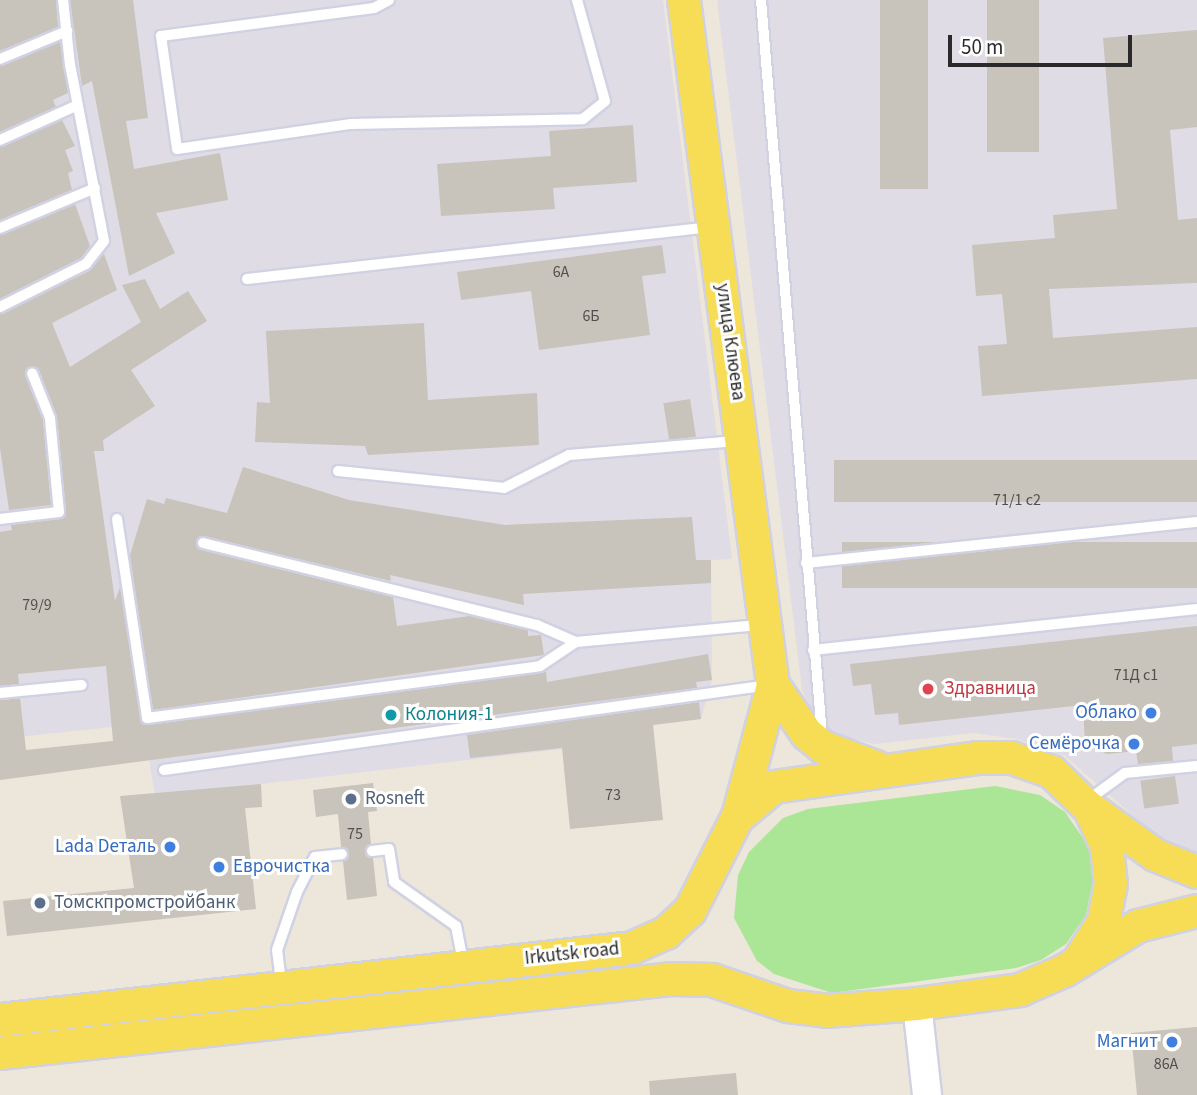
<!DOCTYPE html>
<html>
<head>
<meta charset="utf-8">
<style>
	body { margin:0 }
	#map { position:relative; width:1197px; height:1095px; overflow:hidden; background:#ede6db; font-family:"Source Sans 3",sans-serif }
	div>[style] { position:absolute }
	.industrial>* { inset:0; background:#dfdce5 }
	.green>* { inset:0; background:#aae695 }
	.building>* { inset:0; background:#c8c3bb; transform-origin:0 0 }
	.roads { filter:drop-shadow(2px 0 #d0d2e3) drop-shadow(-2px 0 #d0d2e3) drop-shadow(0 2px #d0d2e3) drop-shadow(0 -2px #d0d2e3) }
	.lane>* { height:10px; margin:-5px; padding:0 5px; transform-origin:5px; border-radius:5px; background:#fff }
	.secondary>* { height:28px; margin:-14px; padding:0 14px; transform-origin:14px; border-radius:14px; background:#fff }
	.primary>* { height:32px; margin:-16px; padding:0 16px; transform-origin:16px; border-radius:16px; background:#f7dd56 }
	.dots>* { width:19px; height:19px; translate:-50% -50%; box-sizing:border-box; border:4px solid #fff; border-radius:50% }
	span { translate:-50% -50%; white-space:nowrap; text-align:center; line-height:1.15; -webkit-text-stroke:6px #fff; paint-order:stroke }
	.number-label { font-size:16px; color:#52504e }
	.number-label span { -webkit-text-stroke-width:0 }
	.street-label { font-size:19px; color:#2a2a2a }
	.health-label { font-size:19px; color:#be3a42 }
	.left { translate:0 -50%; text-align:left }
	.shop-label { font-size:19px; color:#366cbe }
	.right { translate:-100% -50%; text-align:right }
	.culture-label { font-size:19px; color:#0d838f }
	.service-label { font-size:19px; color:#4e5e75 }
	.scale { position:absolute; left:948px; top:35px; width:184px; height:32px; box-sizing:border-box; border:4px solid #2a2a2a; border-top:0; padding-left:9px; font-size:21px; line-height:24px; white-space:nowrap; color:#2a2a2a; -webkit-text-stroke:5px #fff; paint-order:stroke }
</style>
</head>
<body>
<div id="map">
	<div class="industrial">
		<i style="clip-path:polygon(0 0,663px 0,732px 559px,711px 560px,712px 680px,701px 719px,653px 725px,605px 744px,261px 784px,262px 807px,158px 815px,149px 759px,112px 727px,0 739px)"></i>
		<i style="clip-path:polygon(717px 0,1197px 0,1197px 856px,1163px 842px,1065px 756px,1017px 739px,973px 733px,875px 744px,838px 735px,814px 718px,802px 689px)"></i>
	</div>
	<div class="green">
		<i style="clip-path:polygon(995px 786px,1040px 795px,1065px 812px,1091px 850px,1093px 880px,1086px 915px,1066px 944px,1041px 960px,1016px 968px,832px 993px,774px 974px,757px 961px,734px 918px,738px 875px,749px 852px,783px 818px,808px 809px)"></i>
	</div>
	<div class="building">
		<i style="clip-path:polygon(0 0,56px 0,58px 27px,0 51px)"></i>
		<i style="clip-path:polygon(70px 0,133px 0,148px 118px,126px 121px,134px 169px,220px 153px,228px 200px,156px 213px,175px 253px,129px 276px,92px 81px,82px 86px)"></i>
		<i style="left:880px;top:0;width:48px;height:189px"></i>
		<i style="left:987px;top:0;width:52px;height:152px"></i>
		<i style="clip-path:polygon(1197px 30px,1197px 127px,1170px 130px,1178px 220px,1197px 218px,1197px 283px,1049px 289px,1053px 338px,1197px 327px,1197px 379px,982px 396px,978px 346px,1007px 344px,1002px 294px,976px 296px,972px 245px,1055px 238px,1053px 215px,1117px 209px,1103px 38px)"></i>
		<i style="clip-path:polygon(60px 42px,68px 93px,53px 100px,56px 107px,0 132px,0 66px)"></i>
		<i style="clip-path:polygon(62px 120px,75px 146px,65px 150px,73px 171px,68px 173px,72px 190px,0 220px,0 147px)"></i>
		<i style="clip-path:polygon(633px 125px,637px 182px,553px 188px,555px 209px,441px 216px,437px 164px,551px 156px,549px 131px)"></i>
		<i style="clip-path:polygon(75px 204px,90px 246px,81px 258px,0 299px,0 235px)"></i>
		<i style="clip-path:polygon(662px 245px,666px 273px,642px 276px,650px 335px,539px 350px,531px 291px,461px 300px,457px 272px)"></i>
		<i style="clip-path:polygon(104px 254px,117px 290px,52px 323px,70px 367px,141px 322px,122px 285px,145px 279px,160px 309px,188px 291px,207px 321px,131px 370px,155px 406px,103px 440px,104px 451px,94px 451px,115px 601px,120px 587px,144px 725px,546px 671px,547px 682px,708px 654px,712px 680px,696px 682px,697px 688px,0 780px,0 700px,20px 698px,26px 750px,113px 741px,106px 666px,18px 674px,19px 684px,0 686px,0 532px,12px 530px,11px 525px,61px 519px,66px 511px,57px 417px,39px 370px,32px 366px,25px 375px,43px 420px,51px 505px,9px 510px,0 448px,0 314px,89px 271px)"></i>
		<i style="clip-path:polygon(424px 323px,428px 400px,537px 393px,539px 445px,368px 455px,365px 446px,255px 442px,257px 402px,270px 403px,266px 331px)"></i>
		<i style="left:690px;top:399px;width:38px;height:27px;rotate:81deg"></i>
		<i style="left:1197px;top:460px;width:42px;height:363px;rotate:90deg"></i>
		<i style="clip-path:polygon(243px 467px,349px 500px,505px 525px,692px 517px,696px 560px,711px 560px,711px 583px,523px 594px,524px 605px,390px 575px,391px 581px,202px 536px,196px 542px,201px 550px,393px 597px,397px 626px,470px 616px,528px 630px,528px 636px,541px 635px,544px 655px,153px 710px,130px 555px,147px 499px,164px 504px,166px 498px,227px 513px)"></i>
		<i style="left:1197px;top:542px;width:46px;height:355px;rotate:90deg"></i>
		<i style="clip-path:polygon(1197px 626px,1197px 744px,1172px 747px,1173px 761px,1138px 764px,1136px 751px,1107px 754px,1085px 744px,1083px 705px,899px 725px,898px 713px,875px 715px,871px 684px,853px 686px,850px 664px)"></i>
		<i style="clip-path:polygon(699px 702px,701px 719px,653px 725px,663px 820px,570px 829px,562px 748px,470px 758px,467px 735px)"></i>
		<i style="left:1175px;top:776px;width:28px;height:35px;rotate:82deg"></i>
		<i style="clip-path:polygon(373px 783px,377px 811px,368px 812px,371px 844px,365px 851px,373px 858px,377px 896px,347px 900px,343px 861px,349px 854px,341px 847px,338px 814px,316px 817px,313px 790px)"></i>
		<i style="clip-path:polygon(261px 784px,262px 807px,245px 808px,256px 909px,7px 936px,3px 901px,134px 888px,120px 796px)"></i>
		<i style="clip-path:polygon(1197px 1027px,1197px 1095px,1137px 1095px,1131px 1033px)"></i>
		<i style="clip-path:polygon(736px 1073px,738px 1095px,650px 1095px,649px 1081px)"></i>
	</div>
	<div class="roads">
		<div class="lane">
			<i style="left:389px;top:0;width:17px;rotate:152deg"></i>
			<i style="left:374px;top:8px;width:215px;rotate:172.5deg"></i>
			<i style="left:161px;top:36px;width:114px;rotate:81.9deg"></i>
			<i style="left:177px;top:149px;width:176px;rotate:-8.2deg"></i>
			<i style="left:351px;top:124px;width:232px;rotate:-1.2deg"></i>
			<i style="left:583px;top:119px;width:28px;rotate:-39deg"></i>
			<i style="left:605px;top:101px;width:105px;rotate:-105.5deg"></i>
			<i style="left:761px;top:0;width:738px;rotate:85.26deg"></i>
			<i style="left:0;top:59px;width:73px;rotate:-22.7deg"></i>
			<i style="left:0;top:140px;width:85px;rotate:-24.2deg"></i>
			<i style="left:0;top:228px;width:103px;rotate:-22.8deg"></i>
			<i style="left:247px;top:279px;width:465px;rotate:-6.4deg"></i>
			<i style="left:0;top:307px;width:96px;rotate:-26.6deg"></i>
			<i style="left:86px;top:264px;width:29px;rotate:-52deg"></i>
			<i style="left:104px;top:241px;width:179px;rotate:-100.9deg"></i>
			<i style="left:70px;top:65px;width:65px;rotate:-96.1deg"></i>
			<i style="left:338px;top:471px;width:167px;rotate:5.8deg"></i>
			<i style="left:504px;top:488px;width:73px;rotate:-26.9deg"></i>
			<i style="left:569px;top:455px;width:168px;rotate:-4.8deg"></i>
			<i style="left:0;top:519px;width:59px;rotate:-6.8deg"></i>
			<i style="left:59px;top:512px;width:94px;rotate:-95.5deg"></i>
			<i style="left:50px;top:418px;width:48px;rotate:-111.8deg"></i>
			<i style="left:117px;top:519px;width:201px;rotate:81.4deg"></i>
			<i style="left:147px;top:718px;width:396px;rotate:-7.5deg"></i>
			<i style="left:540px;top:666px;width:43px;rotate:-33.7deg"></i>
			<i style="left:576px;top:642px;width:186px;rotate:-5.3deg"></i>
			<i style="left:203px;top:543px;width:344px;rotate:13.8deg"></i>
			<i style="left:537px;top:625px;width:43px;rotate:23.6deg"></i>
			<i style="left:806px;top:563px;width:393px;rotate:-6deg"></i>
			<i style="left:813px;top:650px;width:386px;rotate:-6.1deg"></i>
			<i style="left:0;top:693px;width:82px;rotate:-5.6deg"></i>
			<i style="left:164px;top:770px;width:611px;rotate:-8deg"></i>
			<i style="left:1088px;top:800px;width:46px;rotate:-36.1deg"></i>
			<i style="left:1125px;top:773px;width:72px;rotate:-5.6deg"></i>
			<i style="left:372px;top:851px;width:17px;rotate:-7deg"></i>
			<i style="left:389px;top:849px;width:33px;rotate:81deg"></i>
			<i style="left:394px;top:882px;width:76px;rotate:35.4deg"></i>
			<i style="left:456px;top:926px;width:38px;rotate:79deg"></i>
			<i style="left:281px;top:982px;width:32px;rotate:-97deg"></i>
			<i style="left:277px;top:950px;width:61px;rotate:-71deg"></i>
			<i style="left:297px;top:892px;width:39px;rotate:-63deg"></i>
			<i style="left:315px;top:857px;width:27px;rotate:-6deg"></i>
		</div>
		<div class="secondary">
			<i style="left:917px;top:1004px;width:92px;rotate:83.7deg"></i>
		</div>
		<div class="primary">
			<i style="left:684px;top:0;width:691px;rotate:82.6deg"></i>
			<i style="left:773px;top:685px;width:137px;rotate:104.9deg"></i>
			<i style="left:773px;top:685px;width:60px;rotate:55.2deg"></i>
			<i style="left:807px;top:734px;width:21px;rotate:39deg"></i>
			<i style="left:823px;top:747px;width:57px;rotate:20.7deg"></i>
			<i style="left:1091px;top:809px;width:79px;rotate:35.7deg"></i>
			<i style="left:1155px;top:855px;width:45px;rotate:22deg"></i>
			<i style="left:0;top:1020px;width:636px;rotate:-6.5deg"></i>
			<i style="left:632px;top:948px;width:37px;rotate:-24deg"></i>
			<i style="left:666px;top:933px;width:33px;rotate:-43deg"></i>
			<i style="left:690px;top:911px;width:104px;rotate:-63.2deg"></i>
			<i style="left:737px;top:818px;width:48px;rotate:-40deg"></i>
			<i style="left:774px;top:787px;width:205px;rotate:-8.1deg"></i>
			<i style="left:977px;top:758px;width:35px"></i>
			<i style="left:1012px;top:758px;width:42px;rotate:19.3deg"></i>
			<i style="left:1052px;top:772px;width:53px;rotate:44.2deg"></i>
			<i style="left:1090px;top:809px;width:42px;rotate:65.9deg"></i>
			<i style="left:1107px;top:847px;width:37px;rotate:84deg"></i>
			<i style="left:1111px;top:884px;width:38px;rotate:101deg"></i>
			<i style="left:1104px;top:921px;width:45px;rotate:122.3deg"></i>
			<i style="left:0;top:1053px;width:675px;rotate:-6.29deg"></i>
			<i style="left:671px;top:979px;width:41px;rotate:1.4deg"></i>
			<i style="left:712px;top:980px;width:80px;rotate:18.9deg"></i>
			<i style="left:788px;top:1006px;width:39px;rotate:7deg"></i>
			<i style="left:827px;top:1011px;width:90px;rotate:-4.4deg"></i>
			<i style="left:917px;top:1004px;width:104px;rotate:-7.7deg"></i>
			<i style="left:1020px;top:990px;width:48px;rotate:-23.4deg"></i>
			<i style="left:1064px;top:971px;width:87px;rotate:-31.3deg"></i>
			<i style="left:1138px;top:926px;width:61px;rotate:-14.3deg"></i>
		</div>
	</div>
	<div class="dots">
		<i style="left:928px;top:689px;background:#e0444e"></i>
		<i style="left:1151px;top:713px;background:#3f7fe0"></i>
		<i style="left:391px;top:715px;background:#0f9aa8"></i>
		<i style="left:1134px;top:744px;background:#3f7fe0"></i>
		<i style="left:351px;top:799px;background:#5c6f8a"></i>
		<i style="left:170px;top:847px;background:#3f7fe0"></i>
		<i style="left:219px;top:867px;background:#3f7fe0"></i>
		<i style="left:40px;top:903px;background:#5c6f8a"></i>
		<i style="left:1172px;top:1042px;background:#3f7fe0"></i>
	</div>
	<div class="number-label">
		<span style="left:561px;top:272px">6А</span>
		<span style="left:591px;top:316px">6Б</span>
		<span style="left:1017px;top:500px">71/1 с2</span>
		<span style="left:37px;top:605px">79/9</span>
		<span style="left:1136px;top:675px">71Д с1</span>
		<span style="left:613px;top:795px">73</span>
		<span style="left:355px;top:834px">75</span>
		<span style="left:1166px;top:1064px">86А</span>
	</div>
	<div class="street-label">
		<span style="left:730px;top:342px;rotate:82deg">улица Клюева</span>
		<span style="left:572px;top:954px;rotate:-6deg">Irkutsk road</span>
	</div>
	<div class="health-label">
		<span class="left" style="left:944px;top:689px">Здравница</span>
	</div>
	<div class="shop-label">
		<span class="right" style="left:1137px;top:713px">Облако</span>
		<span class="right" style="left:1120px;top:744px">Cемёрочка</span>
		<span class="right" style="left:156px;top:847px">Lada Dеталь</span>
		<span class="left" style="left:233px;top:867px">Еврочистка</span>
		<span class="right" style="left:1158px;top:1042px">Магнит</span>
	</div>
	<div class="culture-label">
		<span class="left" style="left:405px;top:715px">Колония-1</span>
	</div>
	<div class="service-label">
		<span class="left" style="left:365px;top:799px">Rosneft</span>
		<span class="left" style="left:54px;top:903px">Томскпромстройбанк</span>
	</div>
	<div class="scale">50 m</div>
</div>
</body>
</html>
